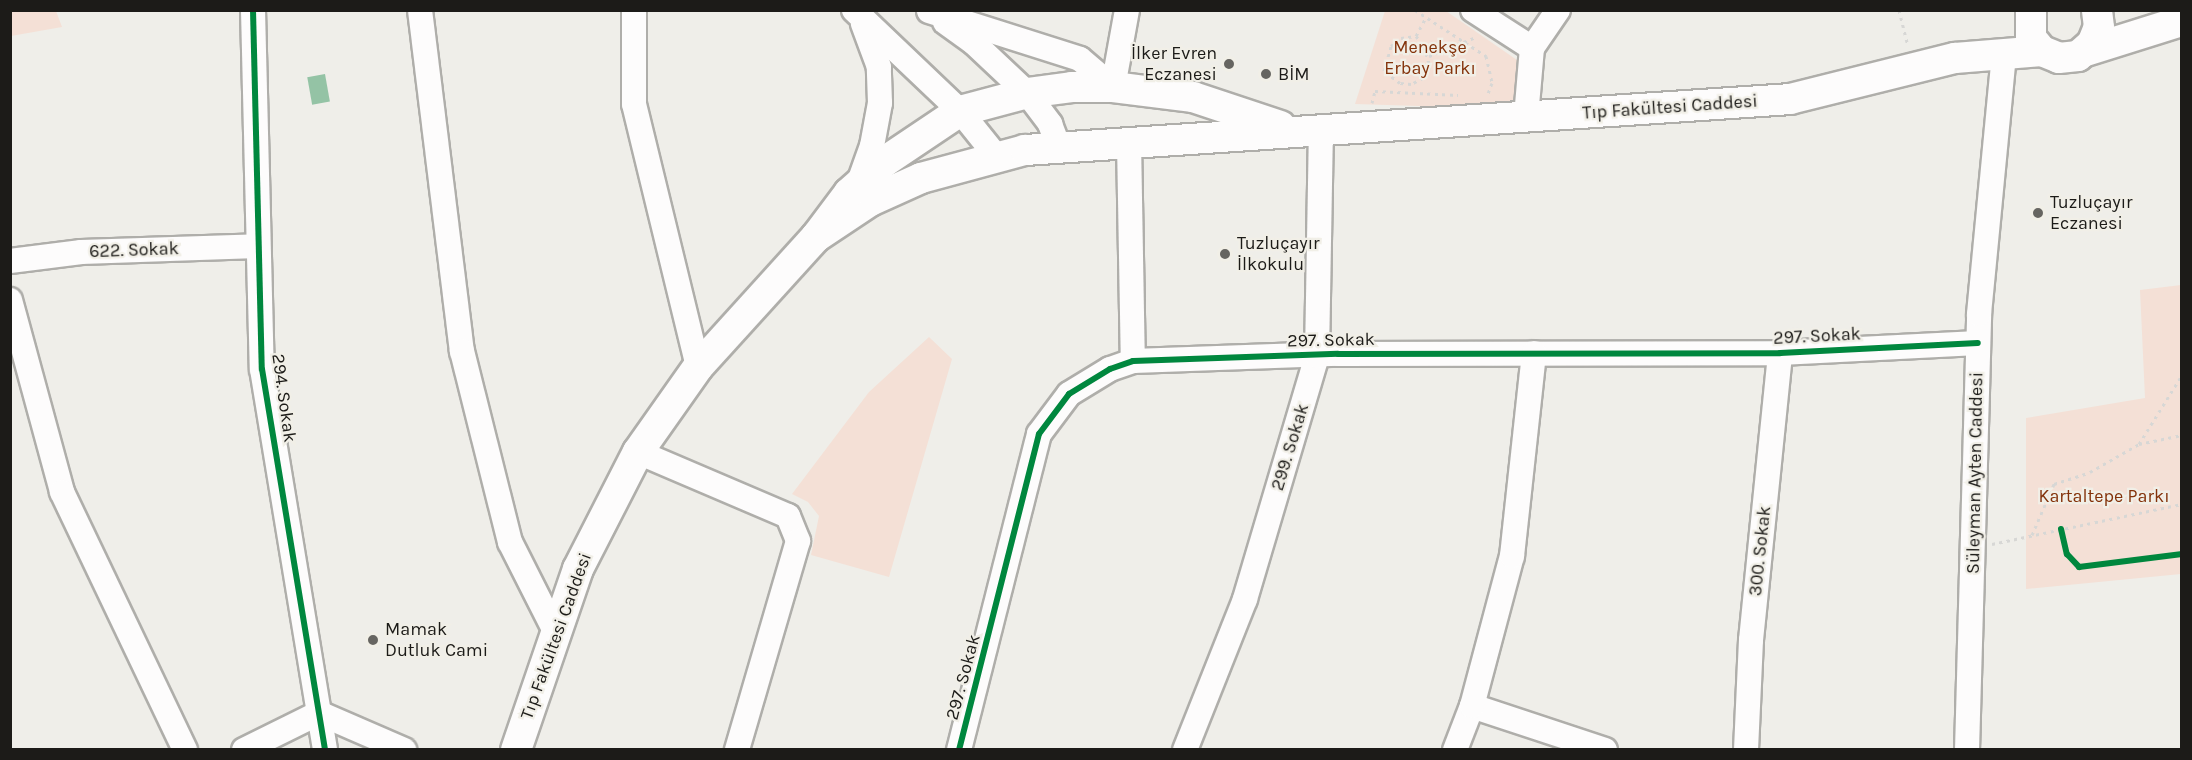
<!DOCTYPE html>
<html>
<head>
<meta charset="utf-8">
<style>
	body { margin:0 }
	#map { position:relative; width:2192px; height:760px; overflow:hidden; background:#efeee9; font-family:Karla,sans-serif }
	div>[style] { position:absolute }
	.green>* { inset:0; background:#f4e0d6 }
	.water>* { inset:0; background:#94c3a5; transform-origin:0 0 }
	.path>* { height:3px; margin-top:-1.5px; transform-origin:0; background:repeating-linear-gradient(90deg,#d7d7d5 0 3px,transparent 0 7.5px) }
	.roads { filter:drop-shadow(2px 0 #afaeaa) drop-shadow(-2px 0 #afaeaa) drop-shadow(0 2px #afaeaa) drop-shadow(0 -2px #afaeaa) }
	.minor>* { height:24px; margin:-12px; padding:0 12px; transform-origin:12px; border-radius:12px; background:#fdfcfc }
	.major>* { height:30px; margin:-15px; padding:0 15px; transform-origin:15px; border-radius:15px; background:#fdfcfc }
	.cycleway>* { height:6px; margin:-3px; padding:0 3px; transform-origin:3px; border-radius:3px; background:#00873e }
	.dots>* { width:16px; height:16px; translate:-50% -50%; box-sizing:border-box; border:3px solid #f1efe7; border-radius:50% }
	span { translate:-50% -50%; white-space:nowrap; text-align:center; line-height:1.15; -webkit-text-stroke:4.5px #f1efe7; paint-order:stroke }
	.park-label { font-size:18px; color:#83320a }
	.poi-label { font-size:18px; color:#1c1b18 }
	.right { translate:-100% -50%; text-align:right }
	.left { translate:0 -50%; text-align:left }
	.street-label { font-size:18px; color:#1c1b18 }
	.frame { position:absolute; inset:0; border:12px solid #1c1b18; pointer-events:none }
</style>
</head>
<body>
<div id="map">
	<div class="green">
		<i style="clip-path:polygon(11px 10px,56px 11px,62px 27px,11px 36px)"></i>
		<i style="clip-path:polygon(1385px 11px,1446px 11px,1517px 60px,1514px 109px,1355px 104px)"></i>
		<i style="clip-path:polygon(2181px 285px,2181px 574px,2026px 589px,2026px 418px,2145px 398px,2140px 290px)"></i>
		<i style="clip-path:polygon(929px 337px,952px 359px,889px 577px,811px 555px,819px 516px,808px 502px,792px 494px,869px 392px)"></i>
	</div>
	<div class="water">
		<i style="left:325px;top:74px;width:28px;height:18px;rotate:80deg"></i>
	</div>
	<div class="path">
		<i style="left:1415px;top:10px;width:85px;rotate:32.9deg"></i>
		<i style="left:1486px;top:56px;width:28px;rotate:77deg"></i>
		<i style="left:1492px;top:83px;width:14px;rotate:111deg"></i>
		<i style="left:1899px;top:10px;width:37px;rotate:76deg"></i>
		<i style="left:1416px;top:36px;width:13px;rotate:51deg"></i>
		<i style="left:1424px;top:46px;width:22px;rotate:74deg"></i>
		<i style="left:1430px;top:67px;width:13px;rotate:122deg"></i>
		<i style="left:1423px;top:78px;width:13px;rotate:153deg"></i>
		<i style="left:1411px;top:84px;width:11px;rotate:-175deg"></i>
		<i style="left:1400px;top:83px;width:20px;rotate:-143deg"></i>
		<i style="left:1384px;top:71px;width:26px;rotate:-74deg"></i>
		<i style="left:1391px;top:46px;width:13px;rotate:-39deg"></i>
		<i style="left:1401px;top:38px;width:15px;rotate:-8deg"></i>
		<i style="left:1416px;top:36px;width:21px;rotate:-62deg"></i>
		<i style="left:1429px;top:56px;width:51px;rotate:-22deg"></i>
		<i style="left:1372px;top:103px;width:12px;rotate:-76deg"></i>
		<i style="left:1375px;top:91px;width:83px;rotate:2.8deg"></i>
		<i style="left:2139px;top:444px;width:44px;rotate:-11.8deg"></i>
		<i style="left:2032px;top:535px;width:56px;rotate:-66.7deg"></i>
		<i style="left:2054px;top:484px;width:38px;rotate:-18deg"></i>
		<i style="left:2090px;top:472px;width:56px;rotate:-29.7deg"></i>
		<i style="left:2139px;top:444px;width:81px;rotate:-58.1deg"></i>
		<i style="left:1992px;top:544px;width:194px;rotate:-11.9deg"></i>
	</div>
	<div class="roads">
		<div class="minor">
			<i style="left:253px;top:10px;width:359px;rotate:88.6deg"></i>
			<i style="left:262px;top:369px;width:386px;rotate:80.6deg"></i>
			<i style="left:420px;top:10px;width:344px;rotate:83deg"></i>
			<i style="left:462px;top:351px;width:197px;rotate:75.9deg"></i>
			<i style="left:510px;top:542px;width:104px;rotate:63.2deg"></i>
			<i style="left:634px;top:10px;width:94px;rotate:90deg"></i>
			<i style="left:634px;top:104px;width:271px;rotate:76.3deg"></i>
			<i style="left:854px;top:10px;width:146px;rotate:43.6deg"></i>
			<i style="left:960px;top:111px;width:59px;rotate:51.2deg"></i>
			<i style="left:1473px;top:10px;width:70px;rotate:32.8deg"></i>
			<i style="left:1532px;top:48px;width:69px;rotate:95deg"></i>
			<i style="left:929px;top:11px;width:158px;rotate:17.6deg"></i>
			<i style="left:1080px;top:59px;width:43px;rotate:40.3deg"></i>
			<i style="left:945px;top:22px;width:36px;rotate:36deg"></i>
			<i style="left:974px;top:43px;width:73px;rotate:43.3deg"></i>
			<i style="left:1027px;top:93px;width:39px;rotate:53deg"></i>
			<i style="left:1050px;top:124px;width:25px;rotate:69deg"></i>
			<i style="left:1532px;top:48px;width:46px;rotate:-55.6deg"></i>
			<i style="left:1113px;top:87px;width:78px;rotate:-79.7deg"></i>
			<i style="left:1129px;top:141px;width:220px;rotate:89deg"></i>
			<i style="left:858px;top:185px;width:41px;rotate:-70.3deg"></i>
			<i style="left:872px;top:146px;width:44px;rotate:-79.5deg"></i>
			<i style="left:880px;top:103px;width:36px;rotate:-92deg"></i>
			<i style="left:879px;top:67px;width:46px;rotate:-110.4deg"></i>
			<i style="left:10px;top:261px;width:72px;rotate:-7.2deg"></i>
			<i style="left:81px;top:252px;width:177px;rotate:-1.9deg"></i>
			<i style="left:10px;top:300px;width:199px;rotate:74.8deg"></i>
			<i style="left:62px;top:492px;width:286px;rotate:64.5deg"></i>
			<i style="left:638px;top:452px;width:163px;rotate:23.1deg"></i>
			<i style="left:788px;top:516px;width:27px;rotate:68deg"></i>
			<i style="left:798px;top:541px;width:218px;rotate:106.3deg"></i>
			<i style="left:1472px;top:706px;width:140px;rotate:18.3deg"></i>
			<i style="left:244px;top:750px;width:84px;rotate:-26.3deg"></i>
			<i style="left:319px;top:713px;width:93px;rotate:23.5deg"></i>
			<i style="left:959px;top:750px;width:326px;rotate:-75.8deg"></i>
			<i style="left:1039px;top:434px;width:50px;rotate:-53.1deg"></i>
			<i style="left:1069px;top:394px;width:48px;rotate:-31.4deg"></i>
			<i style="left:1110px;top:369px;width:24px;rotate:-19deg"></i>
			<i style="left:1133px;top:361px;width:205px;rotate:-2deg"></i>
			<i style="left:1338px;top:354px;width:442px;rotate:-0.1deg"></i>
			<i style="left:1780px;top:353px;width:198px;rotate:-2.9deg"></i>
			<i style="left:1185px;top:750px;width:162px;rotate:-68.3deg"></i>
			<i style="left:1245px;top:599px;width:253px;rotate:-73.5deg"></i>
			<i style="left:1317px;top:356px;width:225px;rotate:-89deg"></i>
			<i style="left:1455px;top:750px;width:47px;rotate:-68.9deg"></i>
			<i style="left:1472px;top:706px;width:155px;rotate:-75.1deg"></i>
			<i style="left:1512px;top:556px;width:204px;rotate:-83.8deg"></i>
			<i style="left:1746px;top:750px;width:110px;rotate:-87.4deg"></i>
			<i style="left:1751px;top:640px;width:288px;rotate:-84.2deg"></i>
			<i style="left:1967px;top:750px;width:436px;rotate:-88.4deg"></i>
			<i style="left:1979px;top:314px;width:262px;rotate:-84.5deg"></i>
		</div>
		<div class="major">
			<i style="left:2031px;top:10px;width:28px;rotate:90deg"></i>
			<i style="left:2031px;top:38px;width:17px;rotate:50deg"></i>
			<i style="left:2042px;top:51px;width:18px;rotate:22deg"></i>
			<i style="left:2059px;top:58px;width:19px;rotate:-6deg"></i>
			<i style="left:2078px;top:56px;width:18px;rotate:-41deg"></i>
			<i style="left:2092px;top:44px;width:18px;rotate:-68deg"></i>
			<i style="left:2099px;top:27px;width:17px;rotate:-97deg"></i>
			<i style="left:2086px;top:51px;width:101px;rotate:-17.4deg"></i>
			<i style="left:816px;top:237px;width:65px;rotate:-33.7deg"></i>
			<i style="left:870px;top:201px;width:56px;rotate:-24.3deg"></i>
			<i style="left:921px;top:178px;width:108px;rotate:-15.1deg"></i>
			<i style="left:1025px;top:150px;width:767px;rotate:-3.81deg"></i>
			<i style="left:1790px;top:99px;width:170px;rotate:-14deg"></i>
			<i style="left:1955px;top:58px;width:87px;rotate:-4.6deg"></i>
			<i style="left:516px;top:750px;width:191px;rotate:-71.1deg"></i>
			<i style="left:578px;top:569px;width:131px;rotate:-62.9deg"></i>
			<i style="left:638px;top:452px;width:104px;rotate:-54.8deg"></i>
			<i style="left:698px;top:367px;width:176px;rotate:-47.8deg"></i>
			<i style="left:816px;top:237px;width:55px;rotate:-53.1deg"></i>
			<i style="left:849px;top:193px;width:47px;rotate:-41.5deg"></i>
			<i style="left:884px;top:162px;width:92px;rotate:-33.9deg"></i>
			<i style="left:960px;top:111px;width:69px;rotate:-15deg"></i>
			<i style="left:1027px;top:93px;width:45px;rotate:-7.6deg"></i>
			<i style="left:1072px;top:87px;width:41px"></i>
			<i style="left:1113px;top:87px;width:81px;rotate:7.1deg"></i>
			<i style="left:1193px;top:97px;width:92px;rotate:18.4deg"></i>
		</div>
	</div>
	<div class="cycleway">
		<i style="left:253px;top:10px;width:359px;rotate:88.6deg"></i>
		<i style="left:262px;top:369px;width:386px;rotate:80.6deg"></i>
		<i style="left:2061px;top:529px;width:26px;rotate:77deg"></i>
		<i style="left:2067px;top:554px;width:18px;rotate:47deg"></i>
		<i style="left:2079px;top:567px;width:104px;rotate:-7.2deg"></i>
		<i style="left:959px;top:750px;width:326px;rotate:-75.8deg"></i>
		<i style="left:1039px;top:434px;width:50px;rotate:-53.1deg"></i>
		<i style="left:1069px;top:394px;width:48px;rotate:-31.4deg"></i>
		<i style="left:1110px;top:369px;width:24px;rotate:-19deg"></i>
		<i style="left:1133px;top:361px;width:205px;rotate:-2deg"></i>
		<i style="left:1338px;top:354px;width:442px;rotate:-0.1deg"></i>
		<i style="left:1780px;top:353px;width:198px;rotate:-2.9deg"></i>
	</div>
	<div class="dots">
		<i style="left:1229px;top:64px;background:#666561"></i>
		<i style="left:1266px;top:74px;background:#666561"></i>
		<i style="left:2038px;top:213px;background:#666561"></i>
		<i style="left:1225px;top:254px;background:#666561"></i>
		<i style="left:373px;top:640px;background:#666561"></i>
	</div>
	<div class="park-label">
		<span style="left:1430px;top:58px">Menekşe<br>Erbay Parkı</span>
		<span style="left:2104px;top:496px">Kartaltepe Parkı</span>
	</div>
	<div class="poi-label">
		<span class="right" style="left:1217px;top:64px">İlker Evren<br>Eczanesi</span>
		<span class="left" style="left:1278px;top:74px">BİM</span>
		<span class="left" style="left:2050px;top:213px">Tuzluçayır<br>Eczanesi</span>
		<span class="left" style="left:1237px;top:254px">Tuzluçayır<br>İlkokulu</span>
		<span class="left" style="left:385px;top:640px">Mamak<br>Dutluk Cami</span>
	</div>
	<div class="street-label">
		<span style="left:1670px;top:107px;rotate:-4deg">Tıp Fakültesi Caddesi</span>
		<span style="left:134px;top:250px;rotate:-2deg">622. Sokak</span>
		<span style="left:1817px;top:336px;rotate:-3deg">297. Sokak</span>
		<span style="left:1331px;top:340px;rotate:-1deg">297. Sokak</span>
		<span style="left:284px;top:398px;rotate:82deg">294. Sokak</span>
		<span style="left:1290px;top:447px;rotate:-73deg">299. Sokak</span>
		<span style="left:1975px;top:473px;rotate:-89deg">Süleyman Ayten Caddesi</span>
		<span style="left:1760px;top:551px;rotate:-84deg">300. Sokak</span>
		<span style="left:556px;top:636px;rotate:-70deg">Tıp Fakültesi Caddesi</span>
		<span style="left:963px;top:677px;rotate:-75deg">297. Sokak</span>
	</div>
	<div class="frame"></div>
</div>
</body>
</html>
